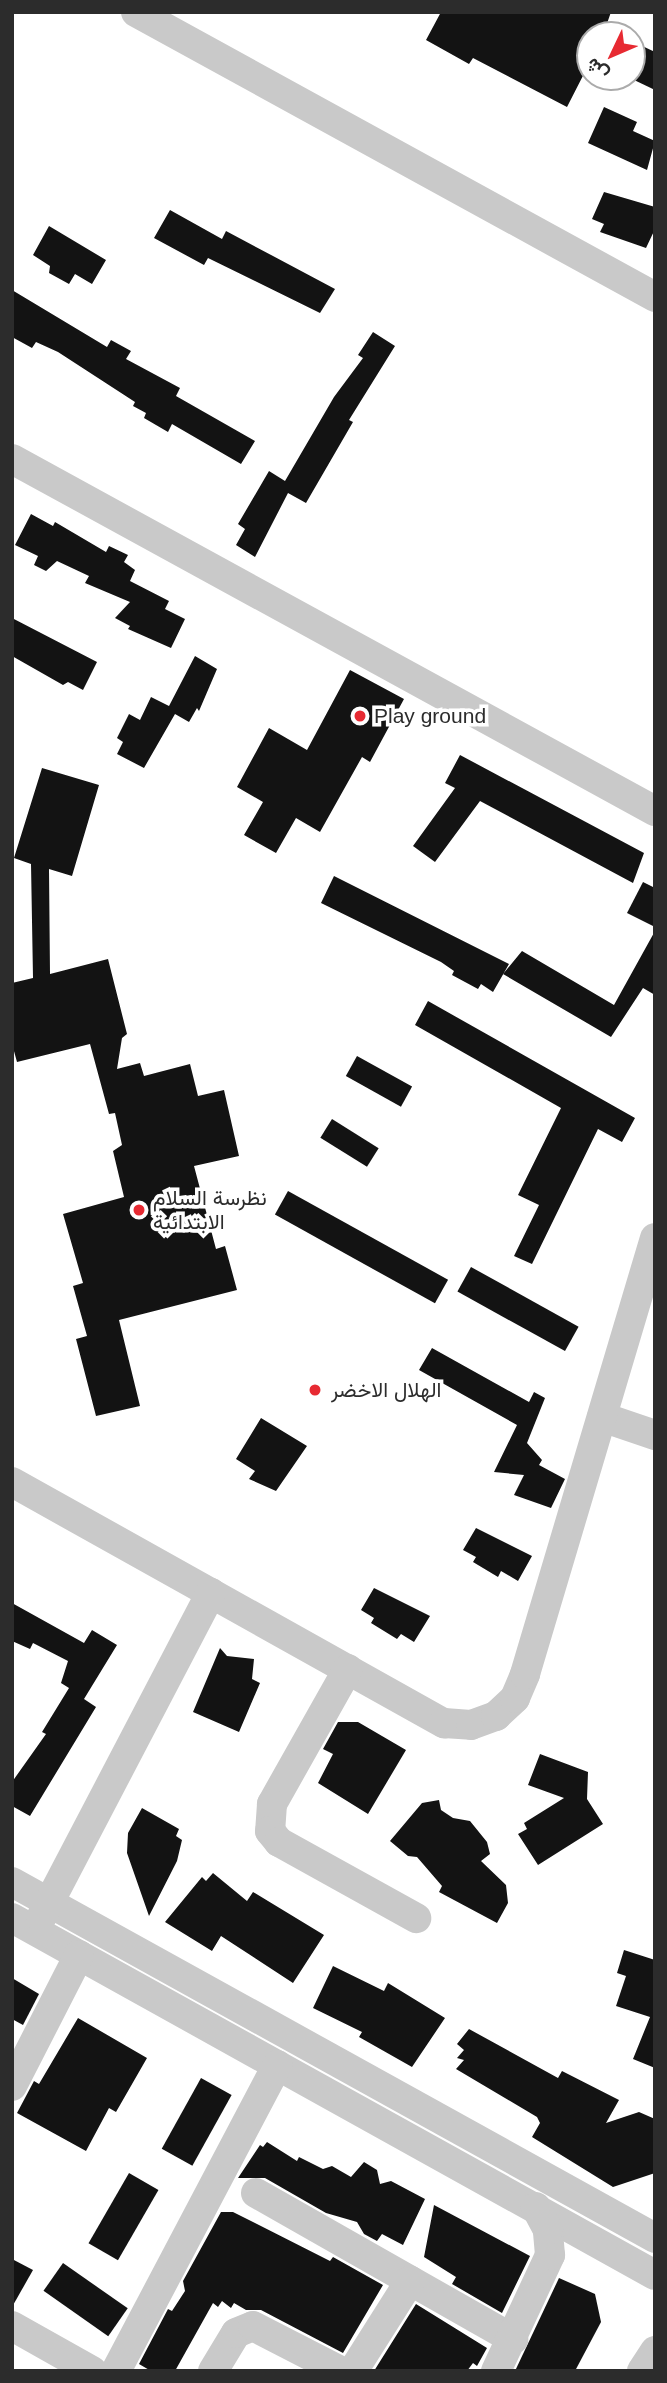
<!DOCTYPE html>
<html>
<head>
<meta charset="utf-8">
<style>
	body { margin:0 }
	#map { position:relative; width:667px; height:2383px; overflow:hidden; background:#fff; font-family:Helvetica,Vazirmatn,sans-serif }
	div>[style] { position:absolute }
	.building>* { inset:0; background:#131313; transform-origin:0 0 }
	.minor>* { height:30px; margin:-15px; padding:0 15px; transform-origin:15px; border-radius:15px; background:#c9c9c9 }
	.dots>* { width:19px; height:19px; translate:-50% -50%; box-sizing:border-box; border:4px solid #fff; border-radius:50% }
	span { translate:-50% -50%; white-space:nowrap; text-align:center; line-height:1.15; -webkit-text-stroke:7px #fff; paint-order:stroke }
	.poi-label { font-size:21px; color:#2c2c2c }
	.left { translate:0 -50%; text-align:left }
	.frame { position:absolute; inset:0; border:14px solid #2c2c2c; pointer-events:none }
	.north { position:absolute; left:576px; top:21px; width:70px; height:70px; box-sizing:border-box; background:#fff; border:2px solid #ababab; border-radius:50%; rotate:226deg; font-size:19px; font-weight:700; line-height:28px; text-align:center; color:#2c2c2c }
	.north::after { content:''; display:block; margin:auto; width:24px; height:32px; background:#e72a32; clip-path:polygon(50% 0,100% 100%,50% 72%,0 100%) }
</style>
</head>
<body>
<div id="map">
	<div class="building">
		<i style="clip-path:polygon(441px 12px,611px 12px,603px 35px,590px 35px,590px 62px,567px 107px,473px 58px,469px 64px,426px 40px)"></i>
		<i style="clip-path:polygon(638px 44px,655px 52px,655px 90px,632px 79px,632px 57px)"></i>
		<i style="clip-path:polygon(604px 107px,637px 122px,633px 131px,655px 141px,647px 170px,588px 143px)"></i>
		<i style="clip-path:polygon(604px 192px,655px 207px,655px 229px,646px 248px,600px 232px,604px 224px,592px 219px)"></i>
		<i style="clip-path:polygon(170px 210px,222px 239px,226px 231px,335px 289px,320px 313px,208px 258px,204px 265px,154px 238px)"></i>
		<i style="clip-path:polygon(49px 226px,106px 260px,92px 284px,75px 274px,69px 284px,49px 273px,50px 266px,33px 255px)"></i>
		<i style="clip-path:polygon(12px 290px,107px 347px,111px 340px,131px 351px,126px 359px,180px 388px,176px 396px,255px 441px,241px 464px,172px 424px,168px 432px,144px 418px,146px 413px,133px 406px,135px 402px,58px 352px,36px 342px,32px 348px,12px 337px)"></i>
		<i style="clip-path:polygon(373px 332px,395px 346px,349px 420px,353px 422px,306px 503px,288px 493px,255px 557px,236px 545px,245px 529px,238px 524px,269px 471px,285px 481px,334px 397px,363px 358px,358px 355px)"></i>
		<i style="clip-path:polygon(31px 514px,53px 526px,55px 522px,106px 552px,109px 546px,128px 555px,124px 562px,135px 570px,130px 581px,169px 601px,165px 609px,185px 619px,171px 648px,128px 629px,130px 626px,115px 618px,130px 602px,85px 583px,89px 576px,57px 561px,46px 571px,34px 565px,38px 556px,15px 545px)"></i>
		<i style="clip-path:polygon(12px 618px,97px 662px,83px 690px,68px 682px,63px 685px,12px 656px)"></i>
		<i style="clip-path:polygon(195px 656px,217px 669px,199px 711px,197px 708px,189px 722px,175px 714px,144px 768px,117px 754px,123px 742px,117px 738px,129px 714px,140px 720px,151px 697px,169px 706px)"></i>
		<i style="clip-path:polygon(350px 670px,404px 699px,370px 762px,362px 757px,320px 832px,296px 818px,276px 853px,244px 835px,263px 802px,237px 787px,269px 728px,307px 750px)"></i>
		<i style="clip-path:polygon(460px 755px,644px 853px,633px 883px,480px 801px,435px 862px,413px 846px,455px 788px,445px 783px)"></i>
		<i style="clip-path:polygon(42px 768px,99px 785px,72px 876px,49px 869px,50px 974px,108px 959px,127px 1034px,122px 1038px,117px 1069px,140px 1063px,144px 1076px,190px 1064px,198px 1096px,224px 1090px,239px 1156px,194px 1166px,216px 1249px,225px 1246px,237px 1290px,119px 1320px,140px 1406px,96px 1416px,76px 1339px,87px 1336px,73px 1286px,83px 1283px,63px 1214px,124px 1197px,113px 1151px,122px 1145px,115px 1113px,109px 1114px,90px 1044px,17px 1062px,12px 1044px,12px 983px,33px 978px,31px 864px,14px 858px)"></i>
		<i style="clip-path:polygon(334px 876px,509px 964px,493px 992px,481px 984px,478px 989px,452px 975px,454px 971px,441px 962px,321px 903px)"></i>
		<i style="clip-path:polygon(643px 882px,655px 888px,655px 927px,627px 913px)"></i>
		<i style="clip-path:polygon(655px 931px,655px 995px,643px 988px,611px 1037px,503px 974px,522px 951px,614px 1005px)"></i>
		<i style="clip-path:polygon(428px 1001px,635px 1118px,622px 1142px,598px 1129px,532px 1264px,514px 1256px,539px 1205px,518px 1195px,561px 1108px,415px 1025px)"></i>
		<i style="left:357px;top:1056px;width:63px;height:23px;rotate:29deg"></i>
		<i style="left:332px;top:1119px;width:55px;height:22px;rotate:32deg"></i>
		<i style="left:288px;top:1191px;width:183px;height:27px;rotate:29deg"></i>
		<i style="left:471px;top:1267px;width:123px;height:28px;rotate:29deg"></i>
		<i style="clip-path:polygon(432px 1348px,529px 1402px,534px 1392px,545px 1398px,527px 1443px,542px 1460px,539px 1465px,565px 1479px,551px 1508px,514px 1495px,524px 1475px,494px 1472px,517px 1425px,419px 1370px)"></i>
		<i style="clip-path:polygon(261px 1418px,307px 1446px,276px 1491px,249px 1479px,255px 1471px,236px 1459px)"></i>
		<i style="clip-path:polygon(476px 1528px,532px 1556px,518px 1581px,501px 1571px,498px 1577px,473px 1562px,476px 1557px,463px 1550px)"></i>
		<i style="clip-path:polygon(374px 1588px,430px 1616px,414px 1642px,401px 1634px,397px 1639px,371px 1623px,374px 1618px,361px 1610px)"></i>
		<i style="clip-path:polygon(12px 1603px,84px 1643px,92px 1630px,117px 1645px,84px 1699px,96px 1707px,30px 1816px,12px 1806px,12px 1782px,46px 1734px,42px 1732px,69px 1688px,61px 1683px,68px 1661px,33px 1643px,30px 1649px,12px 1641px)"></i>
		<i style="clip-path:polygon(220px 1648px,227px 1656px,254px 1659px,252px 1679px,260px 1683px,239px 1732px,193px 1712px)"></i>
		<i style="clip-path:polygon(338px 1722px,358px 1722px,406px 1750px,368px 1814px,318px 1783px,333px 1754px,323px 1749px)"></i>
		<i style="clip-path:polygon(540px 1754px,588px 1772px,587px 1799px,603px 1824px,538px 1865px,518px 1834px,527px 1829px,524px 1823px,564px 1798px,528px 1785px)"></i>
		<i style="clip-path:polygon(439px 1800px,441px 1810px,453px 1818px,470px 1821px,487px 1842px,490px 1854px,481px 1861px,506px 1885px,508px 1903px,497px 1923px,439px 1892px,442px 1886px,417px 1857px,408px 1856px,390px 1841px,422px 1803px)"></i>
		<i style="clip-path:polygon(142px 1808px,179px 1829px,176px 1836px,182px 1840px,177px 1861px,149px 1916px,127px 1853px,128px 1833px)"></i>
		<i style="clip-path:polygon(213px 1873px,247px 1901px,253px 1892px,324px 1935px,293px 1983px,221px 1936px,212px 1951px,165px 1922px,202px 1877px,206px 1881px)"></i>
		<i style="clip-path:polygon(624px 1950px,655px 1960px,655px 2068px,633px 2059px,650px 2017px,616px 2006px,626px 1976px,617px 1973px)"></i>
		<i style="clip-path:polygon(333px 1966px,384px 1991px,388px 1983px,445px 2018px,412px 2067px,359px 2037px,362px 2032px,313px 2008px)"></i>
		<i style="clip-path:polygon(12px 1978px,39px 1994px,23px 2025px,12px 2019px)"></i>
		<i style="clip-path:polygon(78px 2018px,147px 2058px,116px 2112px,109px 2108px,86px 2151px,17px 2113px,34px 2081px,39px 2084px)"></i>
		<i style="clip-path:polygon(469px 2029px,558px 2078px,562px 2071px,619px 2100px,606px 2123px,639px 2112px,655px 2119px,655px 2173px,613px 2187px,532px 2137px,540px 2123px,537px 2117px,456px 2069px,464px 2060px,457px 2058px,464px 2050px,457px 2044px)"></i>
		<i style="left:201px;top:2078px;width:35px;height:81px;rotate:29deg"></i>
		<i style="clip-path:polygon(267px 2142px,297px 2161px,299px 2157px,323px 2169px,332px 2166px,351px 2177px,364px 2162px,377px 2170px,380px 2184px,391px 2181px,425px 2199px,403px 2245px,382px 2234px,377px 2241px,364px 2234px,357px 2222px,326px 2213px,265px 2178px,238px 2178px,260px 2145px,263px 2147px)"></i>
		<i style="left:129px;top:2173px;width:34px;height:81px;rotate:30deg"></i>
		<i style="clip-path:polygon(434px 2205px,530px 2256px,502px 2313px,452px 2284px,456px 2277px,424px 2257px)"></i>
		<i style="clip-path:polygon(221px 2212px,233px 2212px,330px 2261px,333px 2257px,383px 2285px,343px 2353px,261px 2310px,246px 2310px,234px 2303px,231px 2308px,222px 2301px,218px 2307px,213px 2303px,175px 2371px,151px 2371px,139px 2364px,168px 2309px,172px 2311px,185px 2291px,183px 2281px)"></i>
		<i style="clip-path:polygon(12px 2259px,33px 2270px,12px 2307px)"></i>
		<i style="left:63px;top:2263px;width:79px;height:34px;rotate:35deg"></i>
		<i style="clip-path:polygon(559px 2278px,595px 2294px,601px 2322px,575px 2371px,515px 2371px)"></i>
		<i style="clip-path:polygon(416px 2304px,487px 2348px,477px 2366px,473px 2363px,467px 2371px,374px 2371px)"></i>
	</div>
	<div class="minor">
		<i style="left:136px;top:12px;width:592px;rotate:28.77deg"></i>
		<i style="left:12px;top:459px;width:733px;rotate:28.7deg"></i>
		<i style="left:602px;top:1417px;width:56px;rotate:18.8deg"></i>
		<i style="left:12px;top:1482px;width:495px;rotate:29.2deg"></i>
		<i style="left:444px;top:1723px;width:27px;rotate:4deg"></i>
		<i style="left:471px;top:1725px;width:27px;rotate:-20deg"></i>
		<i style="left:496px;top:1716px;width:26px;rotate:-43deg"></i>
		<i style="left:515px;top:1698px;width:26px;rotate:-67deg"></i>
		<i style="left:525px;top:1674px;width:455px;rotate:-73.4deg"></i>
		<i style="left:348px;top:1669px;width:155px;rotate:119.4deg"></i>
		<i style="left:272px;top:1804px;width:27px;rotate:94deg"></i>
		<i style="left:270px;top:1831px;width:14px;rotate:51deg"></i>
		<i style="left:279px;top:1842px;width:157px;rotate:29deg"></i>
		<i style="left:12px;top:1882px;width:735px;rotate:28.97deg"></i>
		<i style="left:12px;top:1918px;width:735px;rotate:29.04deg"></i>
		<i style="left:41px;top:1918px;width:367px;rotate:-62.4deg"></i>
		<i style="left:12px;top:2086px;width:147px;rotate:-62.9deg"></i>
		<i style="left:256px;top:2193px;width:296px;rotate:29.6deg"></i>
		<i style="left:12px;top:2326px;width:92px;rotate:29.4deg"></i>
		<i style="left:116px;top:2371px;width:346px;rotate:-62.2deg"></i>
		<i style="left:213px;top:2371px;width:44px;rotate:-58.8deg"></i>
		<i style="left:236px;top:2333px;width:18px;rotate:-22deg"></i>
		<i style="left:253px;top:2326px;width:98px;rotate:27.3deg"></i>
		<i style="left:353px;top:2371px;width:107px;rotate:-57.7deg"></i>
		<i style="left:496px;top:2371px;width:128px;rotate:-65deg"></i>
		<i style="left:550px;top:2255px;width:25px;rotate:-95deg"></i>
		<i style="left:548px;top:2230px;width:26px;rotate:-118deg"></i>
		<i style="left:642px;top:2371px;width:24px;rotate:-57deg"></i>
	</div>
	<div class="dots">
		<i style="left:360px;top:716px;background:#e72a32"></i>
		<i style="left:139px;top:1210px;background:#e72a32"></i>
		<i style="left:315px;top:1390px;background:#e72a32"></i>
	</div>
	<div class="poi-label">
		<span class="left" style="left:374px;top:716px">Play ground</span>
		<span class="left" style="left:153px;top:1210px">نظرسة السلام<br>الابتدائية</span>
		<span class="left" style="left:331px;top:1390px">الهلال الاخضر</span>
	</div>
	<div class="frame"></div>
	<div class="north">ش</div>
</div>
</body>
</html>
